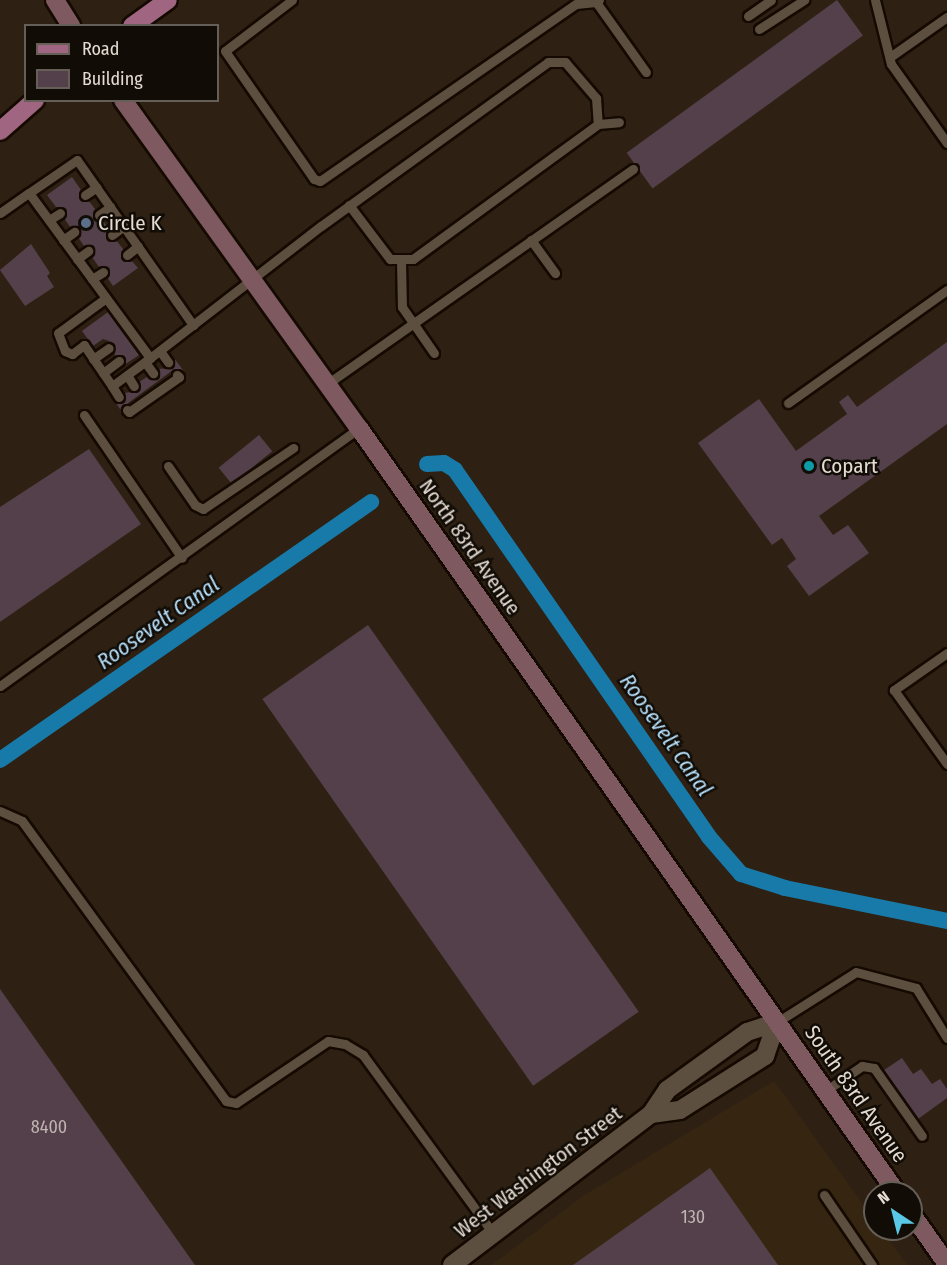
<!DOCTYPE html>
<html>
<head>
<meta charset="utf-8">
<style>
	body { margin:0 }
	#map { position:relative; width:947px; height:1265px; overflow:hidden; background:#2e2113; font-family:"Fira Sans Condensed",sans-serif }
	div>[style] { position:absolute }
	.built>* { inset:0; background:#362611 }
	.canal>* { height:16px; margin:-8px; padding:0 8px; transform-origin:8px; border-radius:8px; background:#187aa9 }
	.building>* { inset:0; background:#53404b; transform-origin:0 0 }
	.roads { filter:drop-shadow(2px 0 #150a01) drop-shadow(-2px 0 #150a01) drop-shadow(0 2px #150a01) drop-shadow(0 -2px #150a01) }
	.lane>* { height:9px; margin:-4.5px; padding:0 4.5px; transform-origin:4.5px; border-radius:4.5px; background:#5d4f3f }
	.street>* { height:18px; margin:-9px; padding:0 9px; transform-origin:9px; border-radius:9px; background:#5d4f3f }
	.secondary>* { height:18px; margin:-9px; padding:0 9px; transform-origin:9px; border-radius:9px; background:#7e5a60 }
	.primary>* { height:18px; margin:-9px; padding:0 9px; transform-origin:9px; border-radius:9px; background:#a06580 }
	.dots>* { width:16px; height:16px; translate:-50% -50%; box-sizing:border-box; border:3px solid #110c06; border-radius:50% }
	span { translate:-50% -50%; white-space:nowrap; text-align:center; line-height:1.15; -webkit-text-stroke:5px #110c06; paint-order:stroke }
	.number-label { font-size:18px; color:#c0b4b0 }
	.number-label span { -webkit-text-stroke-width:0 }
	.poi-label { font-size:21px; color:#e4dbd2 }
	.left { translate:0 -50%; text-align:left }
	.street-label { font-size:21px; color:#e4dbd2 }
	.water-label { font-size:22px; color:#b6dffa; font-style:italic }
	.legend { position:absolute; left:24px; top:24px; width:195px; height:78px; box-sizing:border-box; background:#110c06; border:2px solid #655f58; margin:0; padding:8px 10px; list-style:none; font-size:18px; color:#e4dbd2 }
	.legend li { display:flex; align-items:center; gap:12px; height:30px }
	.legend b { width:30px; border:2px solid #655f58 }
	.north { position:absolute; left:863px; top:1181px; width:60px; height:60px; box-sizing:border-box; background:#110c06; border:2px solid #655f58; border-radius:50%; rotate:325deg; font-size:16px; font-weight:700; line-height:24px; text-align:center; color:#e4dbd2 }
	.north::after { content:''; display:block; margin:auto; width:21px; height:27px; background:#5ac8e5; clip-path:polygon(50% 0,100% 100%,50% 72%,0 100%) }
</style>
</head>
<body>
<div id="map">
	<div class="built">
		<i style="clip-path:polygon(774px 1081px,875px 1221px,875px 1229px,881px 1229px,907px 1265px,492px 1265px,583px 1196px)"></i>
	</div>
	<div class="canal">
		<i style="left:427px;top:464px;width:17px;rotate:-3deg"></i>
		<i style="left:444px;top:463px;width:13px;rotate:32deg"></i>
		<i style="left:455px;top:470px;width:446px;rotate:55.3deg"></i>
		<i style="left:709px;top:837px;width:49px;rotate:49.1deg"></i>
		<i style="left:741px;top:874px;width:46px;rotate:17.7deg"></i>
		<i style="left:785px;top:888px;width:165px;rotate:11.5deg"></i>
		<i style="left:0;top:760px;width:452px;rotate:-34.8deg"></i>
	</div>
	<div class="building">
		<i style="left:837px;top:0;width:44px;height:260px;rotate:54deg"></i>
		<i style="clip-path:polygon(72px 177px,81px 190px,80px 199px,89px 201px,95px 209px,93px 218px,103px 221px,109px 229px,106px 239px,116px 240px,123px 249px,121px 259px,131px 260px,138px 268px,113px 286px,107px 277px,108px 268px,99px 267px,92px 257px,93px 247px,84px 246px,78px 237px,80px 229px,70px 227px,64px 218px,65px 209px,56px 207px,47px 195px)"></i>
		<i style="clip-path:polygon(31px 244px,50px 273px,47px 276px,54px 287px,25px 306px,0 270px)"></i>
		<i style="clip-path:polygon(108px 312px,139px 355px,124px 365px,125px 357px,115px 356px,112px 342px,103px 339px,93px 346px,82px 331px)"></i>
		<i style="clip-path:polygon(947px 342px,947px 424px,819px 516px,833px 535px,848px 525px,869px 553px,809px 596px,787px 566px,796px 559px,782px 538px,772px 545px,698px 443px,759px 399px,796px 451px,847px 414px,839px 402px,848px 395px,857px 407px)"></i>
		<i style="clip-path:polygon(174px 358px,183px 370px,173px 370px,120px 409px,116px 403px,125px 401px,124px 393px,138px 391px,139px 382px,147px 377px,156px 379px,158px 369px,171px 368px)"></i>
		<i style="left:259px;top:435px;width:21px;height:52px;rotate:51deg"></i>
		<i style="clip-path:polygon(89px 449px,141px 524px,0 622px,0 507px)"></i>
		<i style="left:368px;top:625px;width:472px;height:129px;rotate:55deg"></i>
		<i style="clip-path:polygon(0 989px,195px 1265px,0 1265px)"></i>
		<i style="clip-path:polygon(902px 1058px,913px 1074px,921px 1069px,932px 1084px,940px 1079px,947px 1089px,947px 1098px,918px 1119px,884px 1070px)"></i>
		<i style="clip-path:polygon(710px 1168px,778px 1265px,573px 1265px)"></i>
	</div>
	<div class="roads">
		<div class="lane">
			<i style="left:292px;top:0;width:84px;rotate:142.7deg"></i>
			<i style="left:225px;top:51px;width:156px;rotate:55.2deg"></i>
			<i style="left:314px;top:179px;width:6px;rotate:18deg"></i>
			<i style="left:320px;top:181px;width:311px;rotate:-34.7deg"></i>
			<i style="left:576px;top:4px;width:20px;rotate:-6deg"></i>
			<i style="left:599px;top:0;width:4px;rotate:146deg"></i>
			<i style="left:596px;top:2px;width:86px;rotate:54.5deg"></i>
			<i style="left:875px;top:0;width:66px;rotate:76deg"></i>
			<i style="left:891px;top:64px;width:97px;rotate:54.7deg"></i>
			<i style="left:748px;top:16px;width:28px;rotate:-35deg"></i>
			<i style="left:759px;top:29px;width:54px;rotate:-32.8deg"></i>
			<i style="left:890px;top:57px;width:70px;rotate:-35.1deg"></i>
			<i style="left:29px;top:193px;width:58px;rotate:-34.5deg"></i>
			<i style="left:77px;top:160px;width:202px;rotate:54.9deg"></i>
			<i style="left:85px;top:195px;width:14px;rotate:-34deg"></i>
			<i style="left:349px;top:205px;width:68px;rotate:52.8deg"></i>
			<i style="left:390px;top:259px;width:23px"></i>
			<i style="left:413px;top:259px;width:229px;rotate:-36.1deg"></i>
			<i style="left:0;top:213px;width:35px;rotate:-35deg"></i>
			<i style="left:29px;top:193px;width:205px;rotate:53.7deg"></i>
			<i style="left:150px;top:358px;width:216px;rotate:-37.7deg"></i>
			<i style="left:321px;top:226px;width:280px;rotate:-35.8deg"></i>
			<i style="left:548px;top:62px;width:17px"></i>
			<i style="left:565px;top:62px;width:48px;rotate:49.3deg"></i>
			<i style="left:596px;top:98px;width:26px;rotate:86deg"></i>
			<i style="left:598px;top:124px;width:21px;rotate:-5deg"></i>
			<i style="left:99px;top:215px;width:14px;rotate:-36deg"></i>
			<i style="left:49px;top:220px;width:13px;rotate:-32deg"></i>
			<i style="left:112px;top:235px;width:15px;rotate:-37deg"></i>
			<i style="left:63px;top:240px;width:14px;rotate:-36deg"></i>
			<i style="left:531px;top:240px;width:41px;rotate:54deg"></i>
			<i style="left:127px;top:255px;width:14px;rotate:-39deg"></i>
			<i style="left:77px;top:259px;width:14px;rotate:-36deg"></i>
			<i style="left:401px;top:261px;width:46px;rotate:88.8deg"></i>
			<i style="left:402px;top:307px;width:56px;rotate:55.2deg"></i>
			<i style="left:92px;top:279px;width:13px;rotate:-32deg"></i>
			<i style="left:106px;top:298px;width:59px;rotate:143.9deg"></i>
			<i style="left:58px;top:333px;width:19px;rotate:69deg"></i>
			<i style="left:65px;top:351px;width:8px;rotate:23deg"></i>
			<i style="left:72px;top:354px;width:15px;rotate:-37deg"></i>
			<i style="left:84px;top:345px;width:50px;rotate:55.7deg"></i>
			<i style="left:112px;top:386px;width:47px;rotate:-36.4deg"></i>
			<i style="left:160px;top:351px;width:14px;rotate:54deg"></i>
			<i style="left:93px;top:359px;width:19px;rotate:-35deg"></i>
			<i style="left:145px;top:362px;width:14px;rotate:54deg"></i>
			<i style="left:103px;top:373px;width:20px;rotate:-37deg"></i>
			<i style="left:127px;top:375px;width:13px;rotate:58deg"></i>
			<i style="left:327px;top:384px;width:374px;rotate:-35.1deg"></i>
			<i style="left:112px;top:386px;width:13px;rotate:58deg"></i>
			<i style="left:788px;top:403px;width:195px;rotate:-35.4deg"></i>
			<i style="left:127px;top:410px;width:3px;rotate:45deg"></i>
			<i style="left:129px;top:412px;width:61px;rotate:-35deg"></i>
			<i style="left:179px;top:377px;width:3px;rotate:-135deg"></i>
			<i style="left:84px;top:415px;width:173px;rotate:55.6deg"></i>
			<i style="left:168px;top:466px;width:47px;rotate:55.3deg"></i>
			<i style="left:195px;top:505px;width:9px;rotate:27deg"></i>
			<i style="left:203px;top:509px;width:109px;rotate:-34.1deg"></i>
			<i style="left:947px;top:653px;width:65px;rotate:145.1deg"></i>
			<i style="left:894px;top:690px;width:91px;rotate:54.4deg"></i>
			<i style="left:0;top:686px;width:442px;rotate:-35.7deg"></i>
			<i style="left:0;top:811px;width:24px;rotate:24deg"></i>
			<i style="left:22px;top:821px;width:346px;rotate:53.9deg"></i>
			<i style="left:226px;top:1101px;width:10px;rotate:11deg"></i>
			<i style="left:236px;top:1103px;width:111px;rotate:-34deg"></i>
			<i style="left:328px;top:1041px;width:17px;rotate:10deg"></i>
			<i style="left:345px;top:1044px;width:21px;rotate:31deg"></i>
			<i style="left:363px;top:1055px;width:220px;rotate:53.9deg"></i>
			<i style="left:777px;top:1022px;width:93px;rotate:-32.3deg"></i>
			<i style="left:856px;top:972px;width:62px;rotate:14.9deg"></i>
			<i style="left:916px;top:988px;width:59px;rotate:58.2deg"></i>
			<i style="left:825px;top:1091px;width:45px;rotate:-34deg"></i>
			<i style="left:862px;top:1066px;width:12px;rotate:9deg"></i>
			<i style="left:874px;top:1068px;width:83px;rotate:54.8deg"></i>
			<i style="left:824px;top:1195px;width:85px;rotate:55.6deg"></i>
		</div>
		<div class="street">
			<i style="left:651px;top:1114px;width:29px;rotate:-8deg"></i>
			<i style="left:680px;top:1110px;width:101px;rotate:-32.4deg"></i>
			<i style="left:765px;top:1056px;width:36px;rotate:-71deg"></i>
			<i style="left:452px;top:1265px;width:250px;rotate:-37.2deg"></i>
			<i style="left:651px;top:1114px;width:29px;rotate:-56deg"></i>
			<i style="left:667px;top:1090px;width:99px;rotate:-35.9deg"></i>
			<i style="left:747px;top:1032px;width:32px;rotate:-18deg"></i>
		</div>
		<div class="secondary">
			<i style="left:55px;top:0;width:31px;rotate:58deg"></i>
			<i style="left:123px;top:100px;width:404px;rotate:54.3deg"></i>
			<i style="left:359px;top:428px;width:935px;rotate:54.88deg"></i>
			<i style="left:911px;top:1213px;width:62px;rotate:54.8deg"></i>
		</div>
		<div class="primary">
			<i style="left:132px;top:26px;width:44px;rotate:-35.8deg"></i>
			<i style="left:0;top:131px;width:47px;rotate:-41.5deg"></i>
		</div>
	</div>
	<div class="dots">
		<i style="left:86px;top:223px;background:#5c6f8a"></i>
		<i style="left:809px;top:466px;background:#0f9aa8"></i>
	</div>
	<div class="number-label">
		<span style="left:49px;top:1127px">8400</span>
		<span style="left:693px;top:1217px">130</span>
	</div>
	<div class="poi-label">
		<span class="left" style="left:98px;top:223px">Circle K</span>
		<span class="left" style="left:821px;top:466px">Copart</span>
	</div>
	<div class="street-label">
		<span style="left:470px;top:547px;rotate:55deg">North 83rd Avenue</span>
		<span style="left:856px;top:1094px;rotate:55deg">South 83rd Avenue</span>
		<span style="left:538px;top:1172px;rotate:-37deg">West Washington Street</span>
	</div>
	<div class="water-label">
		<span style="left:158px;top:623px;rotate:-35deg">Roosevelt Canal</span>
		<span style="left:666px;top:735px;rotate:55deg">Roosevelt Canal</span>
	</div>
	<ul class="legend">
	<li><b style="height:8px;background:#a06580"></b>Road</li>
	<li><b style="height:16px;background:#53404b"></b>Building</li>
	</ul>
	<div class="north">N</div>
</div>
</body>
</html>
